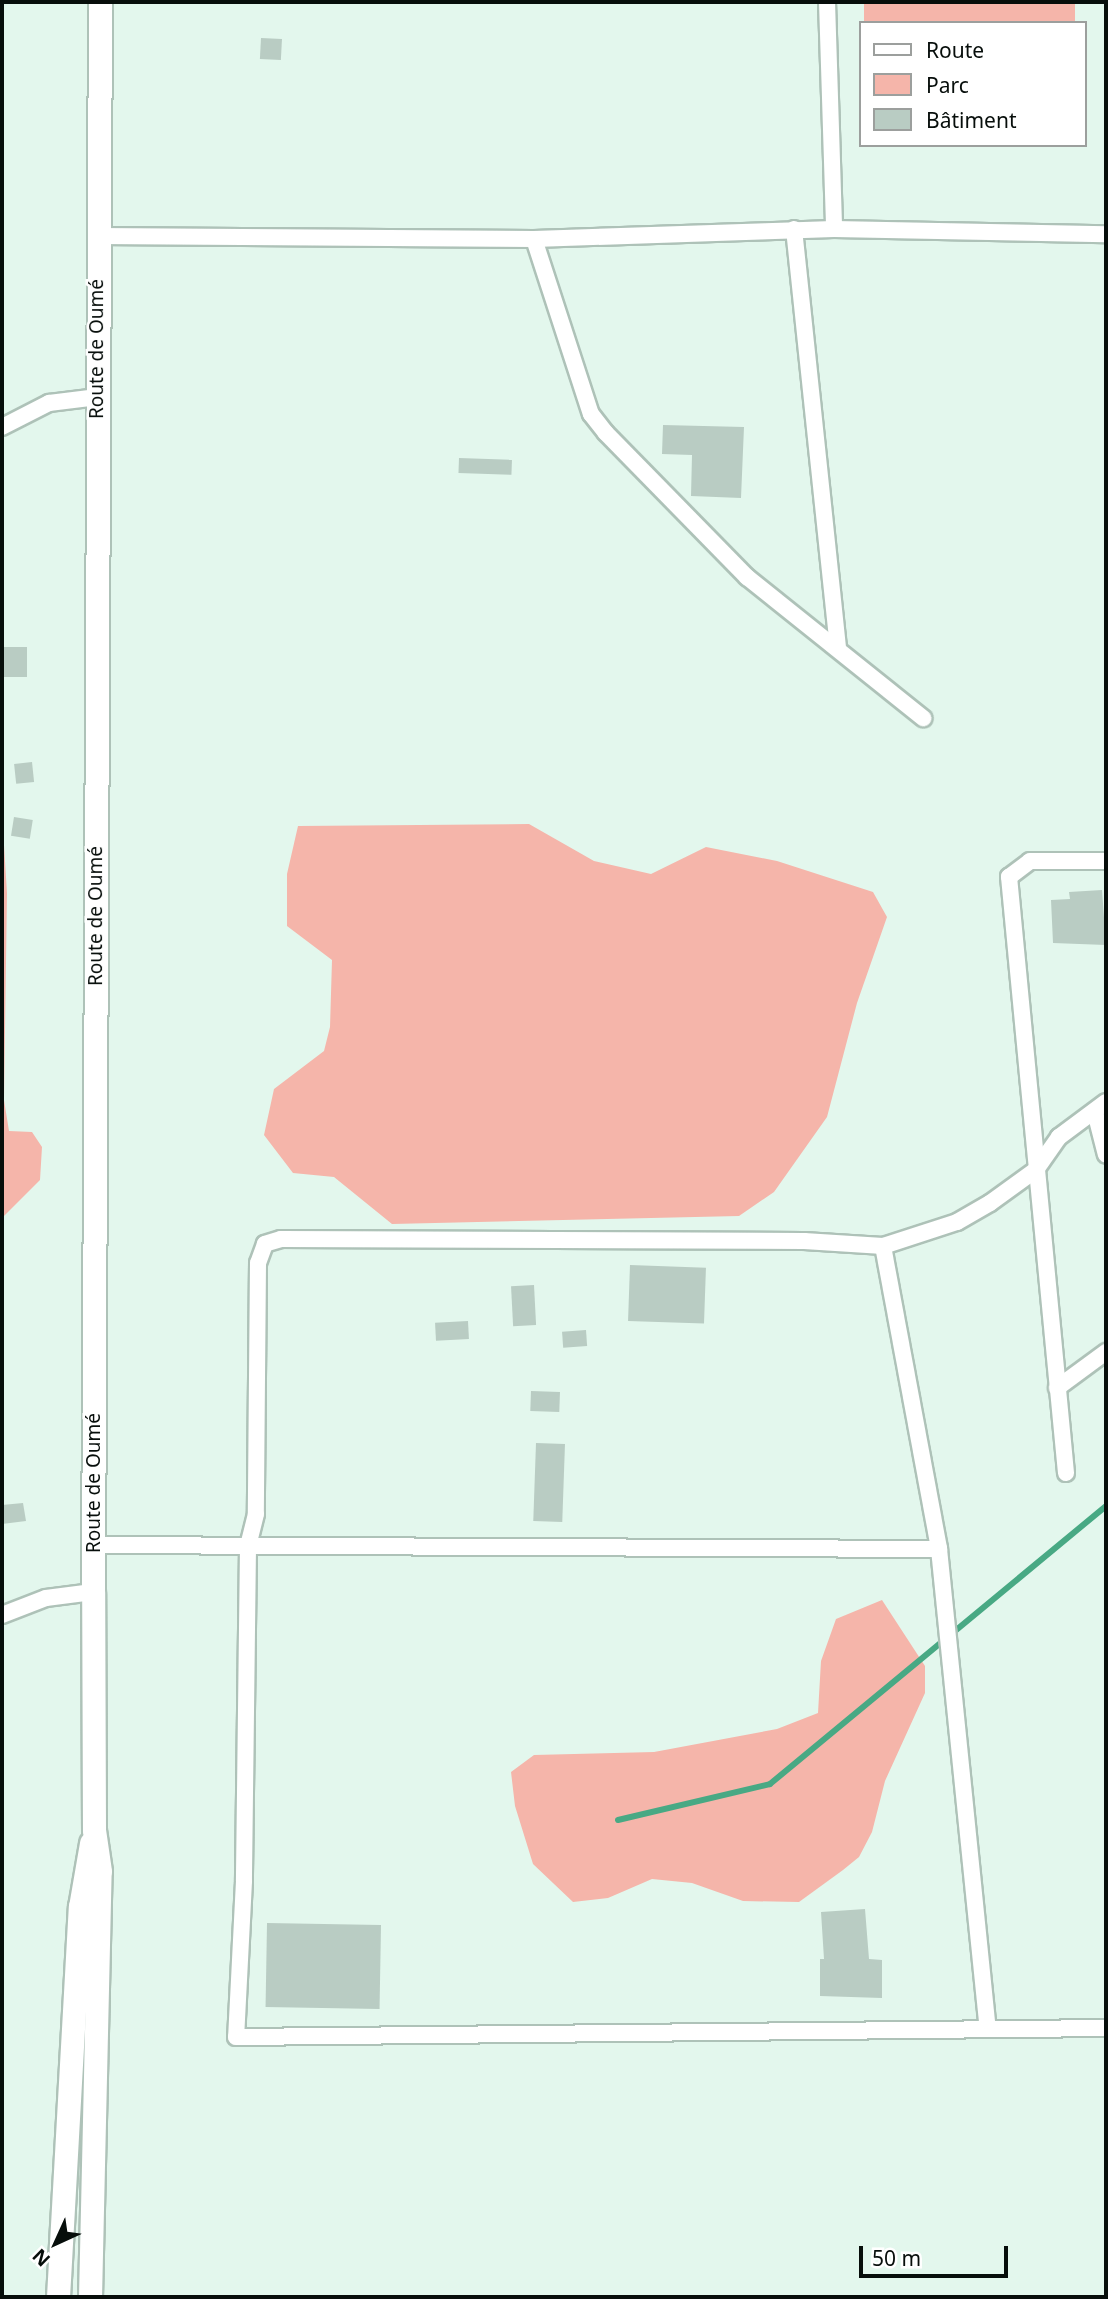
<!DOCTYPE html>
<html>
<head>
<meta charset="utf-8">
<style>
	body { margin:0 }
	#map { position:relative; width:1108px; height:2299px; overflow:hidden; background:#e3f7ed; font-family:"Noto Sans",sans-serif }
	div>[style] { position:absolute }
	.green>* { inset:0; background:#f5b5aa; transform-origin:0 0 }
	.stream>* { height:6px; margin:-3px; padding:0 3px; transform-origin:3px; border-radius:3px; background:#48a984 }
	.building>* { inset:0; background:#b9ccc3; transform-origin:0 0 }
	.roads { filter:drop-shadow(2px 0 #aec2b8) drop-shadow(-2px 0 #aec2b8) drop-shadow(0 2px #aec2b8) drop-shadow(0 -2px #aec2b8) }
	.minor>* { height:16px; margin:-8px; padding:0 8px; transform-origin:8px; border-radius:8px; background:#fff }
	.secondary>* { height:23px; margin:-11.5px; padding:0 11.5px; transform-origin:11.5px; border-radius:11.5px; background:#fff }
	span { translate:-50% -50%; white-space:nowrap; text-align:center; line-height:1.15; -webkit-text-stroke:5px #fff; paint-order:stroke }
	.street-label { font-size:19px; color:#070e0b }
	.frame { position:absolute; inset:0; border:4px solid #070e0b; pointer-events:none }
	.legend { position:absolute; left:859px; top:21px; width:228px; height:126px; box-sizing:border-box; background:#fff; border:2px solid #9c9f9d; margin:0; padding:9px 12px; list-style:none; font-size:21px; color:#070e0b }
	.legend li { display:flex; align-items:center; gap:14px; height:35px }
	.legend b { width:35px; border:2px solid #9c9f9d }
	.north { position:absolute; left:21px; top:2208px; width:70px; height:70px; -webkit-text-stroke:5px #fff; paint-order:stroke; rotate:225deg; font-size:19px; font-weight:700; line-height:28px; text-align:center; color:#070e0b }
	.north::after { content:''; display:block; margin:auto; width:24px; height:32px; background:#070e0b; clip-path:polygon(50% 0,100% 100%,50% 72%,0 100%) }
	.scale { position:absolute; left:859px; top:2246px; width:149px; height:32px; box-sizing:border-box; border:4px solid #070e0b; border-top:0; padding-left:9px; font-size:21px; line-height:24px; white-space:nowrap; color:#070e0b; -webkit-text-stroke:5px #fff; paint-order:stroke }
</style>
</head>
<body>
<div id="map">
	<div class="green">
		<i style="left:864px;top:2px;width:211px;height:21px"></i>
		<i style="clip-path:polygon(2px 813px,7px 893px,4px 1100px,9px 1131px,32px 1132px,42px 1147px,40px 1180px,2px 1218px)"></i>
		<i style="clip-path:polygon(529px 824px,594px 861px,651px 874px,706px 847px,777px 861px,873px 892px,887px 917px,857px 1003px,827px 1117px,774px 1192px,739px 1216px,392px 1224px,334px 1177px,293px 1173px,264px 1135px,274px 1089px,324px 1051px,330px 1027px,332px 960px,287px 926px,287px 874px,298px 826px)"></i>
		<i style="clip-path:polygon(882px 1600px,925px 1666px,925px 1693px,885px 1781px,872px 1832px,859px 1857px,843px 1870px,799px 1902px,743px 1901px,692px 1883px,652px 1879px,608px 1898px,573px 1902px,533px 1864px,515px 1806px,511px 1772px,534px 1755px,654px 1752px,777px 1729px,818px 1713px,821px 1661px,836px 1619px)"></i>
	</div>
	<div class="stream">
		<i style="left:618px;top:1820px;width:156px;rotate:-13.3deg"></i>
		<i style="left:770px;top:1784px;width:436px;rotate:-39.6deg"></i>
	</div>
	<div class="building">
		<i style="left:261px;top:38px;width:21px;height:21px;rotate:3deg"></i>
		<i style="clip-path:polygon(663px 425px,744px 427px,741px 498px,691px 496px,692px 455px,662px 454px)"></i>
		<i style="left:459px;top:458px;width:53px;height:15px;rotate:2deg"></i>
		<i style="left:2px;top:647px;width:25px;height:30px"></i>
		<i style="left:32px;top:762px;width:20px;height:18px;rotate:84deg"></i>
		<i style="left:14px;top:817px;width:19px;height:19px;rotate:9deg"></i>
		<i style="clip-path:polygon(1102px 890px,1106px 945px,1053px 943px,1051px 900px,1070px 899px,1069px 892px)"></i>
		<i style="left:630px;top:1265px;width:76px;height:56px;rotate:2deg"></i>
		<i style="left:534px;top:1285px;width:40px;height:23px;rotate:87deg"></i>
		<i style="left:468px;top:1321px;width:18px;height:33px;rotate:87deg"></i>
		<i style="left:586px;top:1330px;width:16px;height:24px;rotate:86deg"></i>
		<i style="left:531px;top:1391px;width:29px;height:20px;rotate:2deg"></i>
		<i style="left:536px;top:1443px;width:29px;height:78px;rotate:2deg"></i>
		<i style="clip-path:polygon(23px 1503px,26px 1521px,2px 1524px,2px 1505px)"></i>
		<i style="clip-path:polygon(865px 1909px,869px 1959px,882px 1960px,882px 1998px,820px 1996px,820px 1959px,824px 1959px,821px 1912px)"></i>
		<i style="left:381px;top:1925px;width:84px;height:114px;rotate:91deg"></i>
	</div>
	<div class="roads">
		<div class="minor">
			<i style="left:827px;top:2px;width:227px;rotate:88.2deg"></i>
			<i style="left:794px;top:229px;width:419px;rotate:84deg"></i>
			<i style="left:97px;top:236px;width:437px;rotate:0.4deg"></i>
			<i style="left:534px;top:239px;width:300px;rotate:-1.9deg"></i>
			<i style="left:834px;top:229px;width:272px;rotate:1.1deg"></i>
			<i style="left:534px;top:239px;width:184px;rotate:72deg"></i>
			<i style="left:591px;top:414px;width:24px;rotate:52deg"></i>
			<i style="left:606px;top:433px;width:202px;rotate:45.6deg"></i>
			<i style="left:747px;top:577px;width:226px;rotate:38.7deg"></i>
			<i style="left:2px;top:427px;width:53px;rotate:-27.1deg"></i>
			<i style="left:49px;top:403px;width:49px;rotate:-7deg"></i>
			<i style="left:1106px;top:1102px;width:59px;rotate:143.3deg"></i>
			<i style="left:1059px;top:1137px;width:39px;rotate:125deg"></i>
			<i style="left:1037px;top:1169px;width:58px;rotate:144.1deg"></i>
			<i style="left:990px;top:1203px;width:38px;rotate:150deg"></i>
			<i style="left:957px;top:1222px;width:78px;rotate:162deg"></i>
			<i style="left:883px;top:1246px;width:79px;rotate:-176.4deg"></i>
			<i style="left:804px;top:1241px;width:523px;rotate:-179.78deg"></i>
			<i style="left:281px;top:1239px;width:17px;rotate:163deg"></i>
			<i style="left:265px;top:1244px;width:20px;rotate:110deg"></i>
			<i style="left:258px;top:1263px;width:251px;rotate:90.5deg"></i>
			<i style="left:256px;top:1514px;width:34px;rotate:104deg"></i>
			<i style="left:248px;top:1547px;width:334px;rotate:90.7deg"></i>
			<i style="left:244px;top:1881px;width:156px;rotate:92.9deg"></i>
			<i style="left:236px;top:2037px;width:870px;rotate:-0.59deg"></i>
			<i style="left:1095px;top:1112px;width:44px;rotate:75.7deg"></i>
			<i style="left:883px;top:1246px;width:308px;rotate:79.5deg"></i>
			<i style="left:939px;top:1549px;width:482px;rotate:84.2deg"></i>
			<i style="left:1057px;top:1388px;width:61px;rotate:-36.3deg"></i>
			<i style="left:1066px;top:1473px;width:599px;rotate:-95.46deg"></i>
			<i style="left:1009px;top:877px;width:26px;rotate:-37deg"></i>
			<i style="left:1030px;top:861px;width:76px"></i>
			<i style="left:93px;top:1545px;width:846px;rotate:0.27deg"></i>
			<i style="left:2px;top:1615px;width:47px;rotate:-21.1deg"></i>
			<i style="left:46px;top:1598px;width:47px;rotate:-7.3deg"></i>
		</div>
		<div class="secondary">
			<i style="left:58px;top:2297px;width:391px;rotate:-86.8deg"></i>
			<i style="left:80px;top:1907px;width:65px;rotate:-80.2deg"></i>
			<i style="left:90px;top:2297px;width:426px;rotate:-88.7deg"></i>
			<i style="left:100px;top:1871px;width:41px;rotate:-98.3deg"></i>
			<i style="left:94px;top:1830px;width:238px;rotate:-90.2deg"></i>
			<i style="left:93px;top:1592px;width:1590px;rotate:-89.75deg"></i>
		</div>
	</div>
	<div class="street-label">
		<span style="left:97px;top:349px;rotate:-90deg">Route de Oumé</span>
		<span style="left:96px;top:916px;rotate:-90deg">Route de Oumé</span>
		<span style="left:94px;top:1483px;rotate:-90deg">Route de Oumé</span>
	</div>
	<div class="frame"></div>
	<ul class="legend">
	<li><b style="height:9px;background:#fff"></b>Route</li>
	<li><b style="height:19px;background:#f5b5aa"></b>Parc</li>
	<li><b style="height:19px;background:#b9ccc3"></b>Bâtiment</li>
	</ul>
	<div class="north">N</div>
	<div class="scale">50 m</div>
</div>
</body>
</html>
